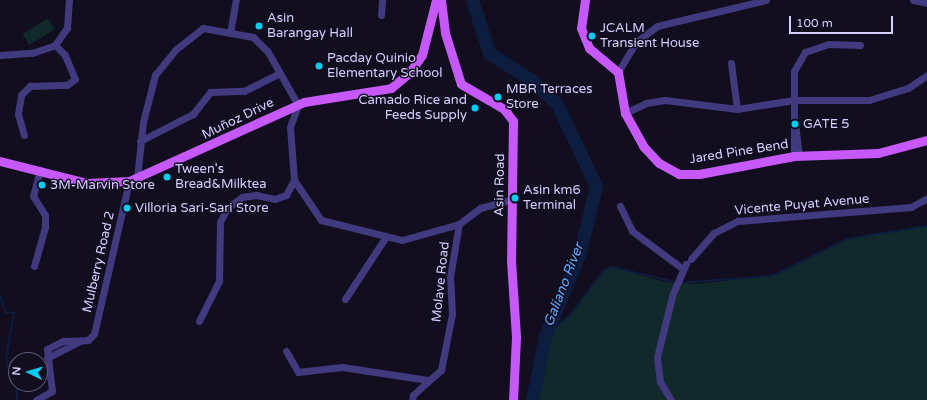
<!DOCTYPE html>
<html>
<head>
<meta charset="utf-8">
<style>
	body { margin:0 }
	#map { position:relative; width:927px; height:400px; overflow:hidden; background:#120e20; font-family:"Varela Round",sans-serif }
	div>[style] { position:absolute }
	.green>* { inset:0; background:#11292a; transform-origin:0 0 }
	.stream>* { height:2px; margin:-1px; padding:0 1px; transform-origin:1px; border-radius:1px; background:#0d1d40 }
	.river>* { height:13px; margin:-6.5px; padding:0 6.5px; transform-origin:6.5px; border-radius:6.5px; background:#0d1d40 }
	.minor>* { height:7px; margin:-3.5px; padding:0 3.5px; transform-origin:3.5px; border-radius:3.5px; background:#413a7e }
	.major>* { height:9px; margin:-4.5px; padding:0 4.5px; transform-origin:4.5px; border-radius:4.5px; background:#c759fa }
	.dots>* { width:11px; height:11px; translate:-50% -50%; box-sizing:border-box; border:2px solid #120e20; border-radius:50% }
	span { translate:-50% -50%; white-space:nowrap; text-align:center; line-height:1.15; -webkit-text-stroke:3px #120e20; paint-order:stroke }
	.poi-label { font-size:13px; color:#d6cefd }
	.left { translate:0 -50%; text-align:left }
	.right { translate:-100% -50%; text-align:right }
	.street-label { font-size:13px; color:#d6cefd }
	.water-label { font-size:14px; color:#60a9fa; font-style:italic }
	.north { position:absolute; left:8px; top:352px; width:40px; height:40px; box-sizing:border-box; background:#120e20; border:1px solid #605b78; border-radius:50%; rotate:275deg; font-size:11px; font-weight:700; line-height:16px; text-align:center; color:#d6cefd }
	.north::after { content:''; display:block; margin:auto; width:14px; height:18px; background:#08cbf0; clip-path:polygon(50% 0,100% 100%,50% 72%,0 100%) }
	.scale { position:absolute; left:789px; top:16px; width:104px; height:18px; box-sizing:border-box; border:2px solid #d6cefd; border-top:0; padding-left:5px; font-size:12px; line-height:14px; white-space:nowrap; color:#d6cefd; -webkit-text-stroke:3px #120e20; paint-order:stroke }
</style>
</head>
<body>
<div id="map">
	<div class="green">
		<i style="left:48px;top:18px;width:13px;height:30px;rotate:58deg"></i>
		<i style="clip-path:polygon(927px 226px,927px 400px,532px 400px,545px 336px,570px 315px,604px 270px,612px 267px,665px 282px,696px 284px,772px 276px,847px 239px)"></i>
	</div>
	<div class="stream">
		<i style="left:679px;top:283px;width:93px;rotate:-4.3deg"></i>
		<i style="left:772px;top:276px;width:84px;rotate:-26.3deg"></i>
		<i style="left:847px;top:239px;width:81px;rotate:-9.2deg"></i>
		<i style="left:0;top:295px;width:18px;rotate:74deg"></i>
		<i style="left:5px;top:312px;width:9px;rotate:6deg"></i>
		<i style="left:14px;top:313px;width:46px;rotate:100.1deg"></i>
		<i style="left:6px;top:358px;width:19px;rotate:78deg"></i>
		<i style="left:10px;top:377px;width:11px;rotate:52deg"></i>
		<i style="left:17px;top:386px;width:14px;rotate:90deg"></i>
		<i style="left:545px;top:336px;width:33px;rotate:-40deg"></i>
		<i style="left:570px;top:315px;width:56px;rotate:-52.9deg"></i>
		<i style="left:604px;top:270px;width:9px;rotate:-21deg"></i>
		<i style="left:612px;top:267px;width:65px;rotate:13.4deg"></i>
	</div>
	<div class="river">
		<i style="left:472px;top:0;width:56px;rotate:72.2deg"></i>
		<i style="left:489px;top:53px;width:50px;rotate:32.7deg"></i>
		<i style="left:531px;top:80px;width:35px;rotate:43deg"></i>
		<i style="left:557px;top:104px;width:91px;rotate:64.6deg"></i>
		<i style="left:596px;top:186px;width:71px;rotate:103.8deg"></i>
		<i style="left:579px;top:255px;width:88px;rotate:112.8deg"></i>
		<i style="left:545px;top:336px;width:65px;rotate:101.5deg"></i>
	</div>
	<div class="minor">
		<i style="left:913px;top:0;width:14px;rotate:12deg"></i>
		<i style="left:381px;top:15px;width:15px;rotate:-86deg"></i>
		<i style="left:230px;top:33px;width:34px;rotate:-80deg"></i>
		<i style="left:0;top:55px;width:32px;rotate:-4deg"></i>
		<i style="left:32px;top:53px;width:24px;rotate:-19deg"></i>
		<i style="left:55px;top:45px;width:21px;rotate:-55deg"></i>
		<i style="left:67px;top:28px;width:28px;rotate:-86deg"></i>
		<i style="left:731px;top:63px;width:46px;rotate:82.6deg"></i>
		<i style="left:618px;top:72px;width:35px;rotate:-59deg"></i>
		<i style="left:636px;top:42px;width:26px;rotate:-37deg"></i>
		<i style="left:657px;top:26px;width:112px;rotate:-13.4deg"></i>
		<i style="left:625px;top:113px;width:23px;rotate:-25deg"></i>
		<i style="left:646px;top:103px;width:19px;rotate:-9deg"></i>
		<i style="left:665px;top:100px;width:73px;rotate:7.1deg"></i>
		<i style="left:737px;top:109px;width:58px;rotate:-9deg"></i>
		<i style="left:794px;top:100px;width:75px"></i>
		<i style="left:869px;top:100px;width:41px;rotate:-17.1deg"></i>
		<i style="left:908px;top:88px;width:23px;rotate:-34deg"></i>
		<i style="left:794px;top:116px;width:45px;rotate:-90deg"></i>
		<i style="left:794px;top:71px;width:22px;rotate:-60deg"></i>
		<i style="left:805px;top:52px;width:24px;rotate:-19deg"></i>
		<i style="left:828px;top:44px;width:32px;rotate:2deg"></i>
		<i style="left:24px;top:135px;width:22px;rotate:-106deg"></i>
		<i style="left:18px;top:114px;width:19px;rotate:-81deg"></i>
		<i style="left:21px;top:95px;width:13px;rotate:-45deg"></i>
		<i style="left:30px;top:86px;width:37px;rotate:-2deg"></i>
		<i style="left:67px;top:85px;width:10px;rotate:-37deg"></i>
		<i style="left:75px;top:79px;width:26px;rotate:-113deg"></i>
		<i style="left:65px;top:55px;width:14px;rotate:-135deg"></i>
		<i style="left:140px;top:141px;width:59px;rotate:-27deg"></i>
		<i style="left:193px;top:114px;width:28px;rotate:-52deg"></i>
		<i style="left:210px;top:92px;width:34px;rotate:-2deg"></i>
		<i style="left:244px;top:91px;width:40px;rotate:-26.6deg"></i>
		<i style="left:794px;top:156px;width:40px;rotate:-90deg"></i>
		<i style="left:794px;top:116px;width:40px;rotate:82.9deg"></i>
		<i style="left:137px;top:178px;width:56px;rotate:-83.9deg"></i>
		<i style="left:143px;top:122px;width:49px;rotate:-75.7deg"></i>
		<i style="left:155px;top:75px;width:32px;rotate:-51deg"></i>
		<i style="left:175px;top:50px;width:36px;rotate:-38deg"></i>
		<i style="left:203px;top:28px;width:51px;rotate:10.2deg"></i>
		<i style="left:253px;top:37px;width:21px;rotate:45deg"></i>
		<i style="left:268px;top:52px;width:61px;rotate:60.5deg"></i>
		<i style="left:298px;top:105px;width:23px;rotate:110deg"></i>
		<i style="left:290px;top:127px;width:53px;rotate:85.7deg"></i>
		<i style="left:294px;top:180px;width:48px;rotate:56deg"></i>
		<i style="left:321px;top:220px;width:83px;rotate:13.9deg"></i>
		<i style="left:402px;top:240px;width:59px;rotate:-15.7deg"></i>
		<i style="left:459px;top:224px;width:26px;rotate:-37deg"></i>
		<i style="left:480px;top:208px;width:34px;rotate:-15deg"></i>
		<i style="left:620px;top:206px;width:28px;rotate:64deg"></i>
		<i style="left:632px;top:231px;width:64px;rotate:36.7deg"></i>
		<i style="left:691px;top:259px;width:35px;rotate:-49deg"></i>
		<i style="left:714px;top:233px;width:27px;rotate:-27deg"></i>
		<i style="left:738px;top:221px;width:174px;rotate:-4.6deg"></i>
		<i style="left:911px;top:207px;width:18px;rotate:-29deg"></i>
		<i style="left:34px;top:266px;width:41px;rotate:-74.2deg"></i>
		<i style="left:45px;top:227px;width:12px;rotate:-90deg"></i>
		<i style="left:45px;top:215px;width:22px;rotate:-122deg"></i>
		<i style="left:33px;top:196px;width:27px;rotate:-75deg"></i>
		<i style="left:345px;top:299px;width:73px;rotate:-56.7deg"></i>
		<i style="left:199px;top:321px;width:45px;rotate:-63.4deg"></i>
		<i style="left:219px;top:281px;width:59px;rotate:-89deg"></i>
		<i style="left:220px;top:222px;width:16px;rotate:-63deg"></i>
		<i style="left:227px;top:208px;width:19px;rotate:-36deg"></i>
		<i style="left:242px;top:197px;width:14px;rotate:-8deg"></i>
		<i style="left:256px;top:195px;width:19px;rotate:12deg"></i>
		<i style="left:275px;top:199px;width:12px;rotate:-20deg"></i>
		<i style="left:286px;top:195px;width:17px;rotate:-62deg"></i>
		<i style="left:286px;top:351px;width:24px;rotate:60deg"></i>
		<i style="left:298px;top:372px;width:44px;rotate:-6.5deg"></i>
		<i style="left:342px;top:367px;width:87px;rotate:8.6deg"></i>
		<i style="left:47px;top:358px;width:38px;rotate:-27deg"></i>
		<i style="left:36px;top:400px;width:18px;rotate:-29deg"></i>
		<i style="left:52px;top:391px;width:42px;rotate:-96.8deg"></i>
		<i style="left:47px;top:349px;width:18px;rotate:-27deg"></i>
		<i style="left:63px;top:341px;width:25px;rotate:-2deg"></i>
		<i style="left:88px;top:340px;width:8px;rotate:-45deg"></i>
		<i style="left:94px;top:334px;width:157px;rotate:-77.1deg"></i>
		<i style="left:412px;top:400px;width:5px;rotate:-79deg"></i>
		<i style="left:413px;top:395px;width:38px;rotate:-42deg"></i>
		<i style="left:441px;top:370px;width:57px;rotate:-78.9deg"></i>
		<i style="left:452px;top:314px;width:37px;rotate:-93deg"></i>
		<i style="left:450px;top:277px;width:54px;rotate:-80.4deg"></i>
		<i style="left:671px;top:400px;width:21px;rotate:-121deg"></i>
		<i style="left:660px;top:382px;width:25px;rotate:-97deg"></i>
		<i style="left:657px;top:357px;width:66px;rotate:-76deg"></i>
		<i style="left:673px;top:293px;width:32px;rotate:-66deg"></i>
	</div>
	<div class="major">
		<i style="left:441px;top:0;width:33px;rotate:83deg"></i>
		<i style="left:445px;top:33px;width:53px;rotate:72.6deg"></i>
		<i style="left:461px;top:84px;width:50px;rotate:30.2deg"></i>
		<i style="left:504px;top:109px;width:15px;rotate:53deg"></i>
		<i style="left:513px;top:121px;width:140px;rotate:90.8deg"></i>
		<i style="left:511px;top:261px;width:76px;rotate:86.2deg"></i>
		<i style="left:516px;top:337px;width:63px;rotate:92.7deg"></i>
		<i style="left:585px;top:0;width:28px;rotate:98deg"></i>
		<i style="left:581px;top:28px;width:22px;rotate:68deg"></i>
		<i style="left:589px;top:48px;width:38px;rotate:40deg"></i>
		<i style="left:618px;top:72px;width:42px;rotate:80.3deg"></i>
		<i style="left:625px;top:113px;width:38px;rotate:61deg"></i>
		<i style="left:643px;top:146px;width:23px;rotate:47deg"></i>
		<i style="left:659px;top:163px;width:23px;rotate:29deg"></i>
		<i style="left:679px;top:174px;width:20px"></i>
		<i style="left:699px;top:174px;width:97px;rotate:-10.7deg"></i>
		<i style="left:794px;top:156px;width:84px;rotate:-2deg"></i>
		<i style="left:878px;top:153px;width:51px;rotate:-14.9deg"></i>
		<i style="left:0;top:161px;width:90px;rotate:14.2deg"></i>
		<i style="left:87px;top:183px;width:42px;rotate:-2.7deg"></i>
		<i style="left:129px;top:181px;width:192px;rotate:-24.3deg"></i>
		<i style="left:304px;top:102px;width:88px;rotate:-9.1deg"></i>
		<i style="left:391px;top:88px;width:23px;rotate:-40deg"></i>
		<i style="left:409px;top:73px;width:22px;rotate:-54deg"></i>
		<i style="left:422px;top:55px;width:57px;rotate:-75.7deg"></i>
	</div>
	<div class="dots">
		<i style="left:259px;top:26px;background:#08cbf0"></i>
		<i style="left:592px;top:36px;background:#08cbf0"></i>
		<i style="left:319px;top:66px;background:#08cbf0"></i>
		<i style="left:498px;top:97px;background:#08cbf0"></i>
		<i style="left:475px;top:108px;background:#08cbf0"></i>
		<i style="left:795px;top:124px;background:#08cbf0"></i>
		<i style="left:167px;top:177px;background:#08cbf0"></i>
		<i style="left:42px;top:185px;background:#08cbf0"></i>
		<i style="left:515px;top:198px;background:#08cbf0"></i>
		<i style="left:127px;top:208px;background:#08cbf0"></i>
	</div>
	<div class="poi-label">
		<span class="left" style="left:267px;top:26px">Asin<br>Barangay Hall</span>
		<span class="left" style="left:600px;top:36px">JCALM<br>Transient House</span>
		<span class="left" style="left:327px;top:66px">Pacday Quinio<br>Elementary School</span>
		<span class="left" style="left:506px;top:97px">MBR Terraces<br>Store</span>
		<span class="right" style="left:467px;top:108px">Camado Rice and<br>Feeds Supply</span>
		<span class="left" style="left:803px;top:124px">GATE 5</span>
		<span class="left" style="left:175px;top:177px">Tween's<br>Bread&amp;Milktea</span>
		<span class="left" style="left:50px;top:185px">3M-Marvin Store</span>
		<span class="left" style="left:523px;top:198px">Asin km6<br>Terminal</span>
		<span class="left" style="left:135px;top:208px">Villoria Sari-Sari Store</span>
	</div>
	<div class="street-label">
		<span style="left:238px;top:119px;rotate:-26deg">Muñoz Drive</span>
		<span style="left:739px;top:152px;rotate:-9deg">Jared Pine Bend</span>
		<span style="left:500px;top:185px;rotate:-89deg">Asin Road</span>
		<span style="left:802px;top:205px;rotate:-5deg">Vicente Puyat Avenue</span>
		<span style="left:99px;top:262px;rotate:-77deg">Mulberry Road 2</span>
		<span style="left:441px;top:282px;rotate:-84deg">Molave Road</span>
	</div>
	<div class="water-label">
		<span style="left:564px;top:285px;rotate:-69deg">Galiano River</span>
	</div>
	<div class="north">N</div>
	<div class="scale">100 m</div>
</div>
</body>
</html>
